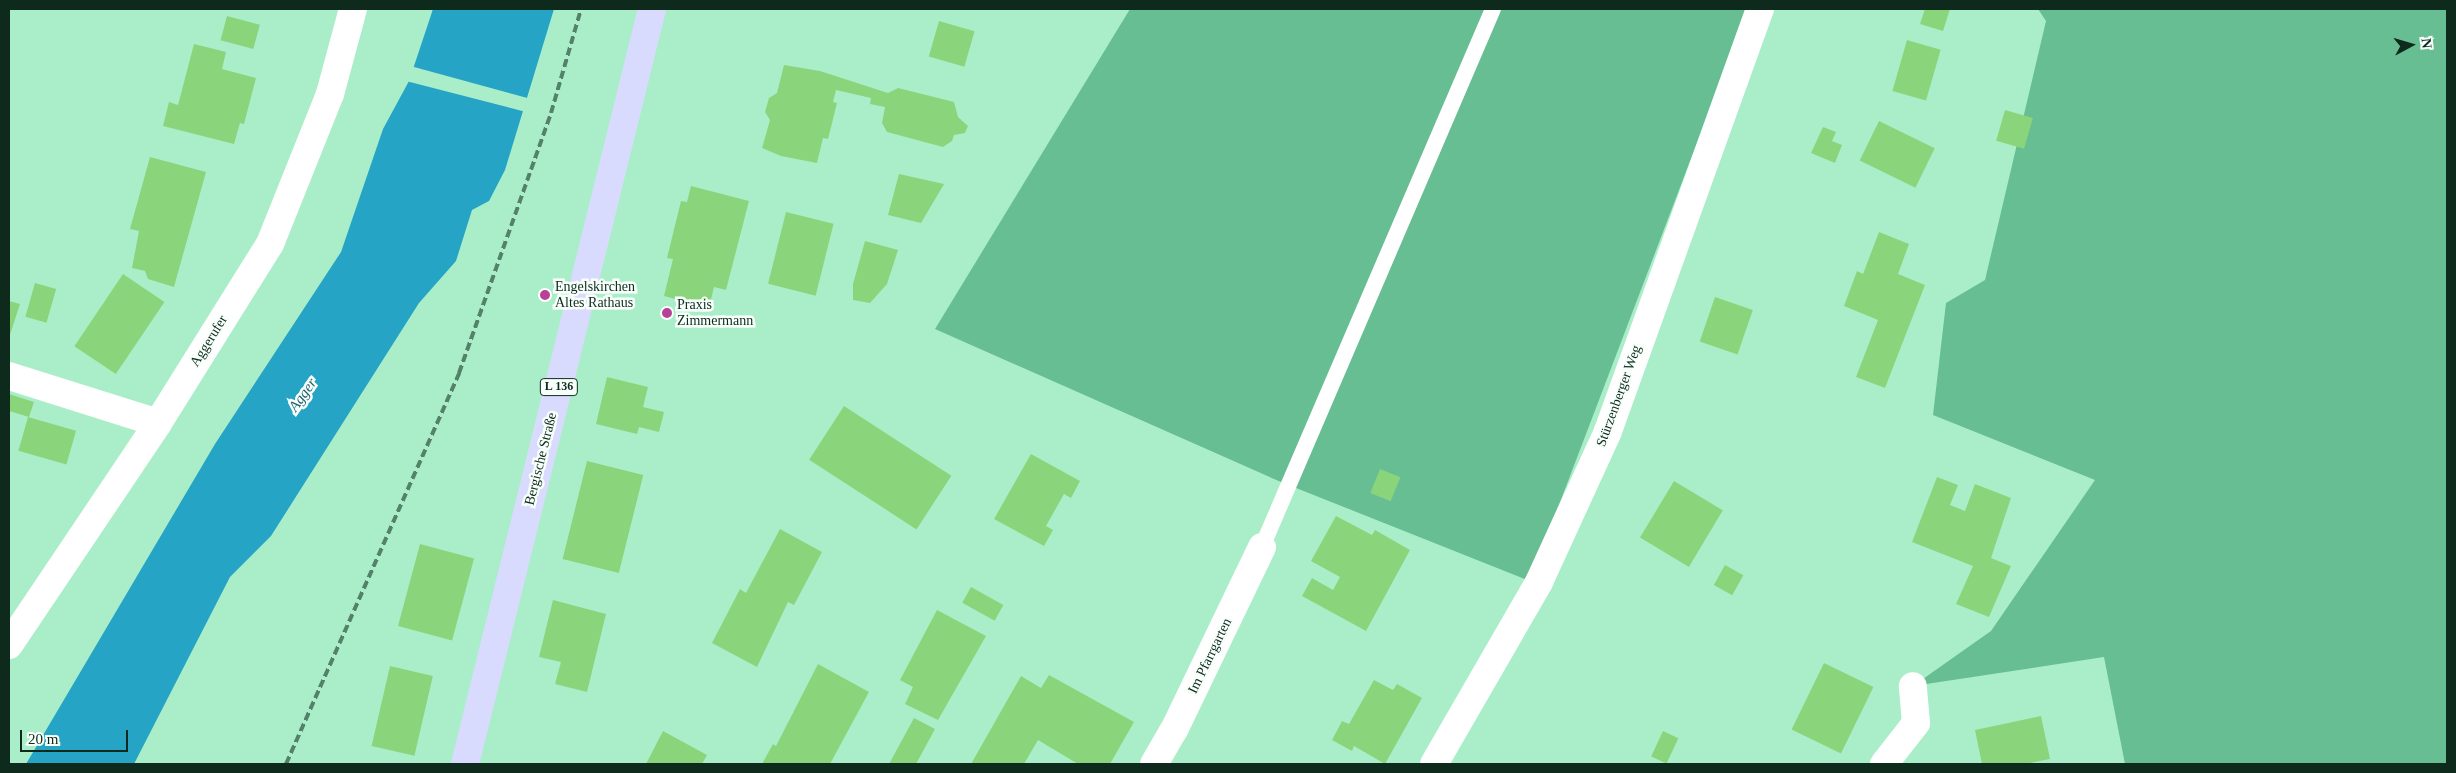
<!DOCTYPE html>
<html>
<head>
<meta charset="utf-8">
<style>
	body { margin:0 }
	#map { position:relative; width:2456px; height:773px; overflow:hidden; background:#aaeec9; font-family:"Times New Roman",serif }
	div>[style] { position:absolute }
	.green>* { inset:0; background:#66be92 }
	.water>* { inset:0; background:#26a4c5 }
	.pier>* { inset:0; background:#aaeec9 }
	.building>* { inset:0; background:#8ad57c; transform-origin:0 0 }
	.lane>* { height:16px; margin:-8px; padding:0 8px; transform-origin:8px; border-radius:8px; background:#fff }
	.street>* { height:28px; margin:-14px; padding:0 14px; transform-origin:14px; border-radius:14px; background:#fff }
	.primary>* { height:28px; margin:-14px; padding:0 14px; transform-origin:14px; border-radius:14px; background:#d8dbfd }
	.rail>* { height:4px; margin-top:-2px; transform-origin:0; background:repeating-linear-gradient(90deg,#54816a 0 8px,transparent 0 12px) }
	.dots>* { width:14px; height:14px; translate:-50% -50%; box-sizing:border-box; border:2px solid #f8fffb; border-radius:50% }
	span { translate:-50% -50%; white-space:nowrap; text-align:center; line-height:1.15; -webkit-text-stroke:5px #f8fffb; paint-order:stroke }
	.shield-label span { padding:1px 4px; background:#f8fffb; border:1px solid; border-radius:4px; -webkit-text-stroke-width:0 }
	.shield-label { font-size:12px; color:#0e2a1d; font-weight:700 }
	.poi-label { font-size:14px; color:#0e2a1d }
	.left { translate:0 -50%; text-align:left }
	.street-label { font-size:14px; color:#0e2a1d }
	.water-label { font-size:15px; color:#226173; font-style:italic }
	.frame { position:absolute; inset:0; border:10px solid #0e2a1d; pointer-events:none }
	.north { position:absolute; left:2386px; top:20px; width:50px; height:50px; -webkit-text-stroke:4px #f8fffb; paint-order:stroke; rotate:84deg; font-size:14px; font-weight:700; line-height:20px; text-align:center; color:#0e2a1d }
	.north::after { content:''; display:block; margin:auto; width:18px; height:22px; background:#0e2a1d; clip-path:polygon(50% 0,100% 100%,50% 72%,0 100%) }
	.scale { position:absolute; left:20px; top:730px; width:108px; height:22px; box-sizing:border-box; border:2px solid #0e2a1d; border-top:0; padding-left:6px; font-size:15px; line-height:18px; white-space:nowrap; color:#0e2a1d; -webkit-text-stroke:4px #f8fffb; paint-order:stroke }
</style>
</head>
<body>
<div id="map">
	<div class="green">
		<i style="clip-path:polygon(1130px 9px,1748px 9px,1530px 581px,1281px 482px,935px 329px)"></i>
		<i style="clip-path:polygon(2038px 9px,2447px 9px,2447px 764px,2125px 764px,2104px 657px,1913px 686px,1991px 631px,2095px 480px,1933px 415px,1946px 303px,1985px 280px,2046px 21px)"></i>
	</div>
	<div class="water">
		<i style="clip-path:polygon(433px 9px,554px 9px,505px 170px,489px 201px,472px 210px,456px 261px,419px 303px,271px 536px,230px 577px,134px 764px,26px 764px,215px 444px,341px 252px,383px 129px,409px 81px)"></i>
	</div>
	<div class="pier">
		<i style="clip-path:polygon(411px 66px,414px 67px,531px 99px,526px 112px,406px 81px)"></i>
	</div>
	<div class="building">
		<i style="clip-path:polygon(1925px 9px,1950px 9px,1943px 31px,1920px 24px)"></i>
		<i style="left:227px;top:16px;width:34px;height:25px;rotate:15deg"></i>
		<i style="left:939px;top:21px;width:37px;height:37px;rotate:16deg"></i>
		<i style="left:1907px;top:40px;width:35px;height:53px;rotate:16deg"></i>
		<i style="clip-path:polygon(194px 44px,226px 52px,222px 69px,256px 78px,244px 124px,240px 123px,234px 144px,163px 126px,169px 102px,178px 105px)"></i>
		<i style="clip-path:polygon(784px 65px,820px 71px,888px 93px,898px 88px,954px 102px,958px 117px,968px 126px,965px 133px,954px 135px,952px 141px,943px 147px,887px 132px,882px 123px,885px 107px,870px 104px,871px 98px,836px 90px,833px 102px,837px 103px,828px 139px,823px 138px,817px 163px,781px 156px,762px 148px,770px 120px,765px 112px,769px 98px,777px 93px)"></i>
		<i style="left:2005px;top:110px;width:29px;height:32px;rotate:16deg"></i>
		<i style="left:1879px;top:121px;width:62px;height:44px;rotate:26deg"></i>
		<i style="clip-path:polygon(1823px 127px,1836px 132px,1832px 141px,1842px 145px,1835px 163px,1811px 153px)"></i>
		<i style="clip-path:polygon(150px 157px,206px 172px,174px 287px,148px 279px,145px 271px,132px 268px,139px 231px,130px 229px)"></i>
		<i style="clip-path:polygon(899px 174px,944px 184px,921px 223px,888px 215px)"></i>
		<i style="clip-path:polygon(691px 186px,749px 201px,726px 290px,714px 287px,709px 308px,664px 296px,673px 259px,667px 258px,681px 201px,687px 202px)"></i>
		<i style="left:786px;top:212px;width:49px;height:74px;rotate:14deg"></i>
		<i style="clip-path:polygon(1879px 232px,1909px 244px,1898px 274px,1925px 285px,1885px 388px,1856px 377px,1878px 320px,1844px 306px,1857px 271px,1863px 274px)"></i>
		<i style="clip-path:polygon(865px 241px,898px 250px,887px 284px,870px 303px,853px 300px,853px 284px)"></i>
		<i style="left:123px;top:274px;width:50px;height:87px;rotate:34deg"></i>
		<i style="left:35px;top:283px;width:22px;height:35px;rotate:16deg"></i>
		<i style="left:1715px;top:297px;width:40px;height:47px;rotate:19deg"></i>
		<i style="clip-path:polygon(9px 301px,20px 304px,9px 338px)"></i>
		<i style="clip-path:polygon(607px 377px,648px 387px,643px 407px,664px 412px,659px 432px,639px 427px,637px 434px,596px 424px)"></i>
		<i style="clip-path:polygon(9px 394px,34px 402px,29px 417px,9px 411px)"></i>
		<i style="left:844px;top:406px;width:128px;height:64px;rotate:33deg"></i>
		<i style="left:28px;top:417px;width:50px;height:35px;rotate:16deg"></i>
		<i style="clip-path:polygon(1031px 454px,1080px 481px,1071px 498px,1064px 494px,1046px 526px,1053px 530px,1044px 546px,994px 519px)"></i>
		<i style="left:587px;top:461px;width:58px;height:101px;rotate:14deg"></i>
		<i style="left:1380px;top:469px;width:22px;height:26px;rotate:22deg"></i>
		<i style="clip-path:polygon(1937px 477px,1958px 485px,1950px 505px,1965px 511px,1975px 484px,2011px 498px,1991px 558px,2011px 566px,1989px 617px,1956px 604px,1973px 566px,1912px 542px)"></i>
		<i style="left:1674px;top:481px;width:57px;height:66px;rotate:31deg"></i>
		<i style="clip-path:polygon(1336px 516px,1372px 535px,1375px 530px,1410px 550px,1366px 631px,1302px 596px,1312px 578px,1333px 590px,1340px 577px,1311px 561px)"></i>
		<i style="clip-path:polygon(780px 529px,822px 552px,794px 605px,788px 602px,757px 667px,712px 643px,740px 589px,746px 593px)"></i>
		<i style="left:420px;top:544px;width:56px;height:85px;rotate:15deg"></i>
		<i style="left:1725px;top:565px;width:21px;height:23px;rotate:29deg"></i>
		<i style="left:971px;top:587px;width:37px;height:18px;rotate:29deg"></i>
		<i style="clip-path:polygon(553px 600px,606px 614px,587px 692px,555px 684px,561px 662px,539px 657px)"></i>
		<i style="clip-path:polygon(937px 610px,986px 636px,938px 720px,905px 704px,913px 687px,900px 680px)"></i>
		<i style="left:1824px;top:663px;width:55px;height:74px;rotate:26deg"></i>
		<i style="clip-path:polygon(818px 664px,869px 692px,830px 764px,762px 764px,773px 744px,776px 746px)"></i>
		<i style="left:390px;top:666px;width:44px;height:82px;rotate:13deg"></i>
		<i style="clip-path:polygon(1049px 675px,1134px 722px,1110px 764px,1078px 764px,1038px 740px,1024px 764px,971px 764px,1021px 676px,1041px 688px)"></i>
		<i style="clip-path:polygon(1374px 680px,1393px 690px,1397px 684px,1422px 698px,1385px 764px,1354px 746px,1352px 751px,1332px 740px,1342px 721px,1349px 724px)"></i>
		<i style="clip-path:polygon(2041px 716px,2050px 759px,2025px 764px,1982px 764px,1975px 730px)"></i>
		<i style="clip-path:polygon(914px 718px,935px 729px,916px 764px,889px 764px)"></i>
		<i style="clip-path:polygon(663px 731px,707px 755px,702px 764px,646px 764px)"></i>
		<i style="left:1663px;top:731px;width:17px;height:28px;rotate:25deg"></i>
	</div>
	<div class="lane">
		<i style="left:1262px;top:547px;width:585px;rotate:-66.76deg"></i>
	</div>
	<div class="street">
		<i style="left:9px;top:376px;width:156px;rotate:17.5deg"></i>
		<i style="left:9px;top:645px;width:267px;rotate:-56.1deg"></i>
		<i style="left:158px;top:423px;width:211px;rotate:-58deg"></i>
		<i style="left:270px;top:244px;width:162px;rotate:-68.2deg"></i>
		<i style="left:330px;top:94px;width:88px;rotate:-74.9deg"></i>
		<i style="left:1154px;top:764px;width:39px;rotate:-60deg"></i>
		<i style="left:1174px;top:730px;width:203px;rotate:-64.3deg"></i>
		<i style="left:1434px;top:764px;width:210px;rotate:-60deg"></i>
		<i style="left:1539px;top:582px;width:166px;rotate:-65.4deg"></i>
		<i style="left:1608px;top:431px;width:449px;rotate:-70.2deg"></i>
		<i style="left:1884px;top:764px;width:52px;rotate:-52deg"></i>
		<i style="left:1916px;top:723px;width:37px;rotate:-95deg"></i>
	</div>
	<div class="primary">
		<i style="left:465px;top:764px;width:778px;rotate:-76.09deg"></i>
	</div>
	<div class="rail">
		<i style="left:286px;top:764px;width:428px;rotate:-66.1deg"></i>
		<i style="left:459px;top:373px;width:276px;rotate:-70.5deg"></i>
		<i style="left:551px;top:113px;width:108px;rotate:-73.9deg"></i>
	</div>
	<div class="dots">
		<i style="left:545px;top:295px;background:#b84197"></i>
		<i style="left:667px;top:313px;background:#b84197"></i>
	</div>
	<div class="shield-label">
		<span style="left:559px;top:387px">L 136</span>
	</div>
	<div class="poi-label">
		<span class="left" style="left:555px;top:295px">Engelskirchen<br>Altes Rathaus</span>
		<span class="left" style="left:677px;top:313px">Praxis<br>Zimmermann</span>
	</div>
	<div class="street-label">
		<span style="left:209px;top:341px;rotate:-58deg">Aggerufer</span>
		<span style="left:1619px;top:396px;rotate:-70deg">Stürzenberger Weg</span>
		<span style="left:541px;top:459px;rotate:-76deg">Bergische Straße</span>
		<span style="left:1210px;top:656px;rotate:-64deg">Im Pfarrgarten</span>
	</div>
	<div class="water-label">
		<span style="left:303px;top:395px;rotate:-55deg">Agger</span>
	</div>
	<div class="frame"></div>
	<div class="north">N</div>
	<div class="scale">20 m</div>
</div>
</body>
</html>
